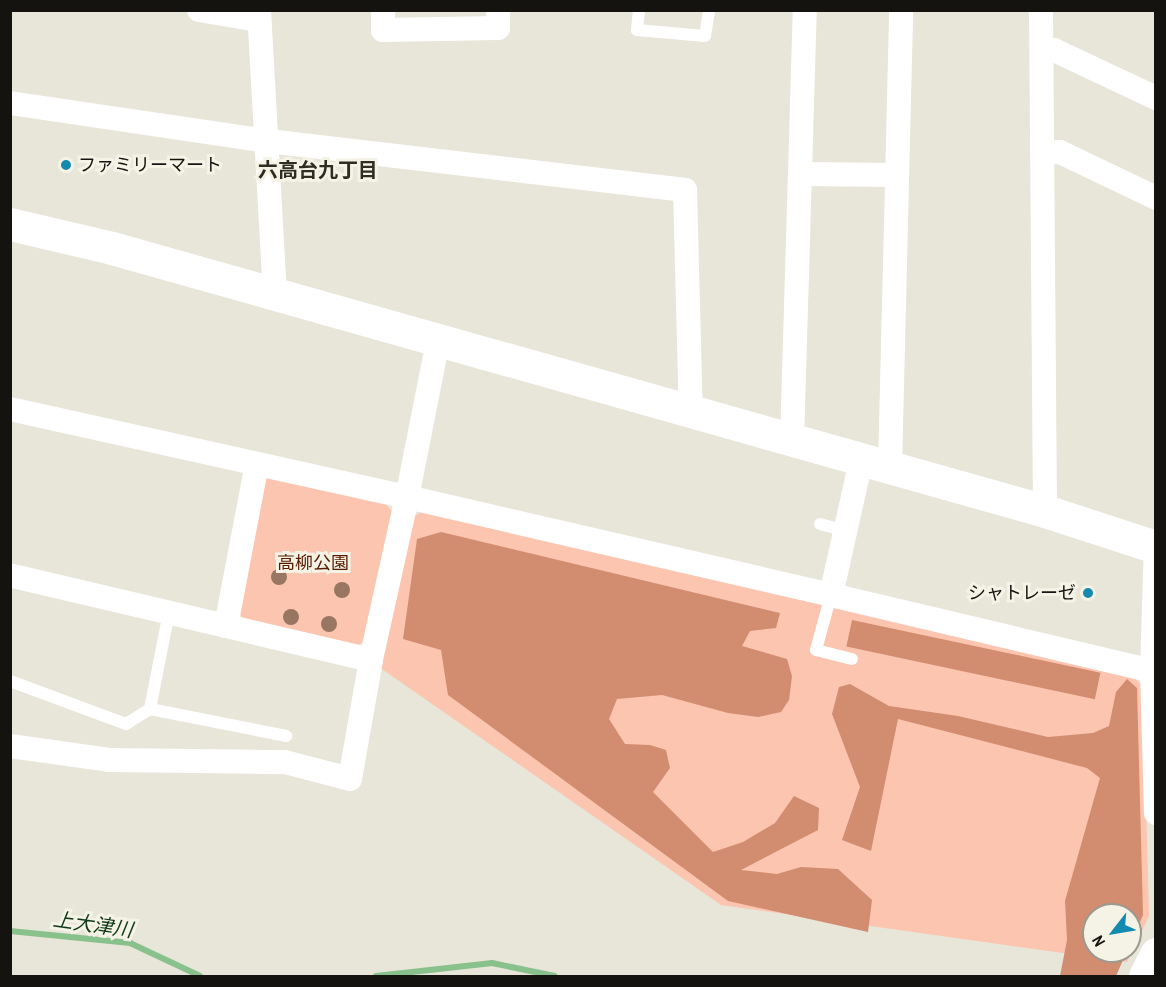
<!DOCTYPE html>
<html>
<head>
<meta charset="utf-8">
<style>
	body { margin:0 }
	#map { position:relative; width:1166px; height:987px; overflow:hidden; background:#e8e5d9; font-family:"Archivo Narrow","Noto Sans JP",sans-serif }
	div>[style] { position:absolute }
	.green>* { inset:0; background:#fbc5b0 }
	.forest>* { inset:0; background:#d28c70; transform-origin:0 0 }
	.stream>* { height:6px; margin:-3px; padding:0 3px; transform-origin:3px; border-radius:3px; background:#89c18d }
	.lane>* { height:12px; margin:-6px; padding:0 6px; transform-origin:6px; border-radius:6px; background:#fff }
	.street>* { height:24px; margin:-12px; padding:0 12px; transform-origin:12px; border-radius:12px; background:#fff }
	.secondary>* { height:33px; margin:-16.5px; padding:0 16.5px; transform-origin:16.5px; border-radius:16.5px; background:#fff }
	.trees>* { width:16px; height:16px; margin:-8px; border-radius:50%; background:#997662 }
	.dots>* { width:16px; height:16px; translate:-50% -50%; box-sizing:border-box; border:3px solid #f5f2e6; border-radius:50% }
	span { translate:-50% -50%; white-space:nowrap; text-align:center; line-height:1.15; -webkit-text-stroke:6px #f5f2e6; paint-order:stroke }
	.poi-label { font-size:18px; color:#14130f }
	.left { translate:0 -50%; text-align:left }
	.right { translate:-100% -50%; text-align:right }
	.park-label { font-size:18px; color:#591b00 }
	.neighbourhood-label { font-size:20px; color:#2f2c23; font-weight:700 }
	.water-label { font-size:20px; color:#103917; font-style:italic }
	.frame { position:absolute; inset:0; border:12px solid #14130f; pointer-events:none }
	.north { position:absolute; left:1082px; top:903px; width:60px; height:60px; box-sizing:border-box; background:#f5f2e6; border:2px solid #9b9990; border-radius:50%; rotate:239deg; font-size:16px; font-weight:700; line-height:24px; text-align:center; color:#14130f }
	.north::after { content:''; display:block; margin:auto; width:21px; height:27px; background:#148bae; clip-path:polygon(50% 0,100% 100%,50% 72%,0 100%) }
</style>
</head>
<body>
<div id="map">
	<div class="green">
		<i style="clip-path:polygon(269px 476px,385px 503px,394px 514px,366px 639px,355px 648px,246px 622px,234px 607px,258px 486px)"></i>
		<i style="clip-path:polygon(evenodd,424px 509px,1132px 675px,1143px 687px,1149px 916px,1127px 962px,721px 905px,379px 667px,408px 522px,424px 509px,1094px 915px,1130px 915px,1130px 951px,1094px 951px,1094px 915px)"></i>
	</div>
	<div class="forest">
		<i style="clip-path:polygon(441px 532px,780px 613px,776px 628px,750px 631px,742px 646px,787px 659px,792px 676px,789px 700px,781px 712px,758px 717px,728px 713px,662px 695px,617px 699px,609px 719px,625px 744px,650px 745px,666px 750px,670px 768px,653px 792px,713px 852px,743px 842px,775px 823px,794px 796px,819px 808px,818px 830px,741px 870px,777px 874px,801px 867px,838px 869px,872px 900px,868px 932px,728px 901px,448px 695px,441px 650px,403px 639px,417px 539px)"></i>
		<i style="left:852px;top:620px;width:254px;height:27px;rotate:12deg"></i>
		<i style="clip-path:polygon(1127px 679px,1137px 688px,1143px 915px,1130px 945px,1130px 915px,1094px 915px,1094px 951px,1127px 951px,1116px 976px,1060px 976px,1067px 940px,1065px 901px,1100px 778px,1087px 768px,898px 719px,871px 851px,842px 840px,860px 787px,832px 714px,839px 687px,850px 684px,889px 706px,958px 716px,1048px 737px,1093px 733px,1109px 726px,1116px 692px)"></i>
	</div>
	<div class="stream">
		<i style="left:10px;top:931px;width:121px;rotate:5.7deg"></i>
		<i style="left:130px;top:943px;width:77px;rotate:25.2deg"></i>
		<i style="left:376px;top:976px;width:117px;rotate:-6.4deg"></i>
		<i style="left:492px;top:963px;width:64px;rotate:11.7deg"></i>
	</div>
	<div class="lane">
		<i style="left:639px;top:10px;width:20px;rotate:96deg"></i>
		<i style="left:637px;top:30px;width:68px;rotate:5deg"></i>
		<i style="left:705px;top:36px;width:26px;rotate:-81deg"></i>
		<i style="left:820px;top:524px;width:27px;rotate:15deg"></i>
		<i style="left:831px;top:595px;width:57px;rotate:105.3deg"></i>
		<i style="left:816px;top:650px;width:37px;rotate:14deg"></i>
		<i style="left:10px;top:681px;width:124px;rotate:20.3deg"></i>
		<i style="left:126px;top:724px;width:28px;rotate:-32deg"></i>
		<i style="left:150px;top:709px;width:99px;rotate:-78.9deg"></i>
		<i style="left:150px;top:709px;width:139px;rotate:11.2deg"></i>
	</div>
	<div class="street">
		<i style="left:199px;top:10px;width:61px;rotate:9.5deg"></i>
		<i style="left:259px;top:10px;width:285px;rotate:86.8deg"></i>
		<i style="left:383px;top:10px;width:20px;rotate:90deg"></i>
		<i style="left:383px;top:30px;width:115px;rotate:-1deg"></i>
		<i style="left:498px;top:28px;width:18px;rotate:-90deg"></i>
		<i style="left:1041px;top:10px;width:501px;rotate:89.54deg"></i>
		<i style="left:1042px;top:49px;width:12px;rotate:5deg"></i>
		<i style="left:1054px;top:50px;width:113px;rotate:25.2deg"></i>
		<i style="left:10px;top:103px;width:261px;rotate:8.4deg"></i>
		<i style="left:268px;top:141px;width:420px;rotate:6.7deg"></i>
		<i style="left:685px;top:190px;width:222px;rotate:88.5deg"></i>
		<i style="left:1044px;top:153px;width:16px;rotate:-4deg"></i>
		<i style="left:1060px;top:152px;width:106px;rotate:25.6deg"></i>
		<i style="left:801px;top:174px;width:96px;rotate:0.6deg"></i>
		<i style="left:438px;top:341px;width:159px;rotate:101.2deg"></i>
		<i style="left:407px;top:497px;width:435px;rotate:13deg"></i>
		<i style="left:831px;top:595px;width:137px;rotate:-77.4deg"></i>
		<i style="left:10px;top:409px;width:407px;rotate:12.5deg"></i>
		<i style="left:407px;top:497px;width:167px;rotate:102.5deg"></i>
		<i style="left:371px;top:660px;width:371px;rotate:-166.8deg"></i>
		<i style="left:792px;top:441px;width:431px;rotate:-88.3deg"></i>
		<i style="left:890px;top:468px;width:458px;rotate:-88.6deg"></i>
		<i style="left:1156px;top:544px;width:127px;rotate:91.8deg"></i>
		<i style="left:1152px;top:671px;width:142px;rotate:88.4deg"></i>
		<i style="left:831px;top:595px;width:330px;rotate:13.3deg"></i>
		<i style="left:226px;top:626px;width:165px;rotate:-79.2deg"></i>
		<i style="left:10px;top:746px;width:100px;rotate:8deg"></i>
		<i style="left:109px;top:760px;width:176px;rotate:0.7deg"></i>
		<i style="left:285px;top:762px;width:67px;rotate:14.7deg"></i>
		<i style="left:350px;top:779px;width:121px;rotate:-80deg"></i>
	</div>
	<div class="secondary">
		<i style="left:10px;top:224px;width:105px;rotate:13.2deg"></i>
		<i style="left:112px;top:248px;width:969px;rotate:15.74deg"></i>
		<i style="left:1045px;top:511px;width:117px;rotate:18deg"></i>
		<i style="left:1145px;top:976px;width:25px;rotate:-63deg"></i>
	</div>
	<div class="trees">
		<i style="left:279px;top:577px"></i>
		<i style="left:342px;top:590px"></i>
		<i style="left:291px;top:617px"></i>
		<i style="left:329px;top:624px"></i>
	</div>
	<div class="dots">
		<i style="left:66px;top:165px;background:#148bae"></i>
		<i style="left:1088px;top:593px;background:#148bae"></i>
	</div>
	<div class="poi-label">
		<span class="left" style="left:78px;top:165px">ファミリーマート</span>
		<span class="right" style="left:1076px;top:593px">シャトレーゼ</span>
	</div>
	<div class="park-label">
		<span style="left:313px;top:563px">高柳公園</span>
	</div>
	<div class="neighbourhood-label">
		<span style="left:318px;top:169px">六高台九丁目</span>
	</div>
	<div class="water-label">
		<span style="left:93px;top:924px;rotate:8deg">上大津川</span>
	</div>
	<div class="frame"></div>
	<div class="north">N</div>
</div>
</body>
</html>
